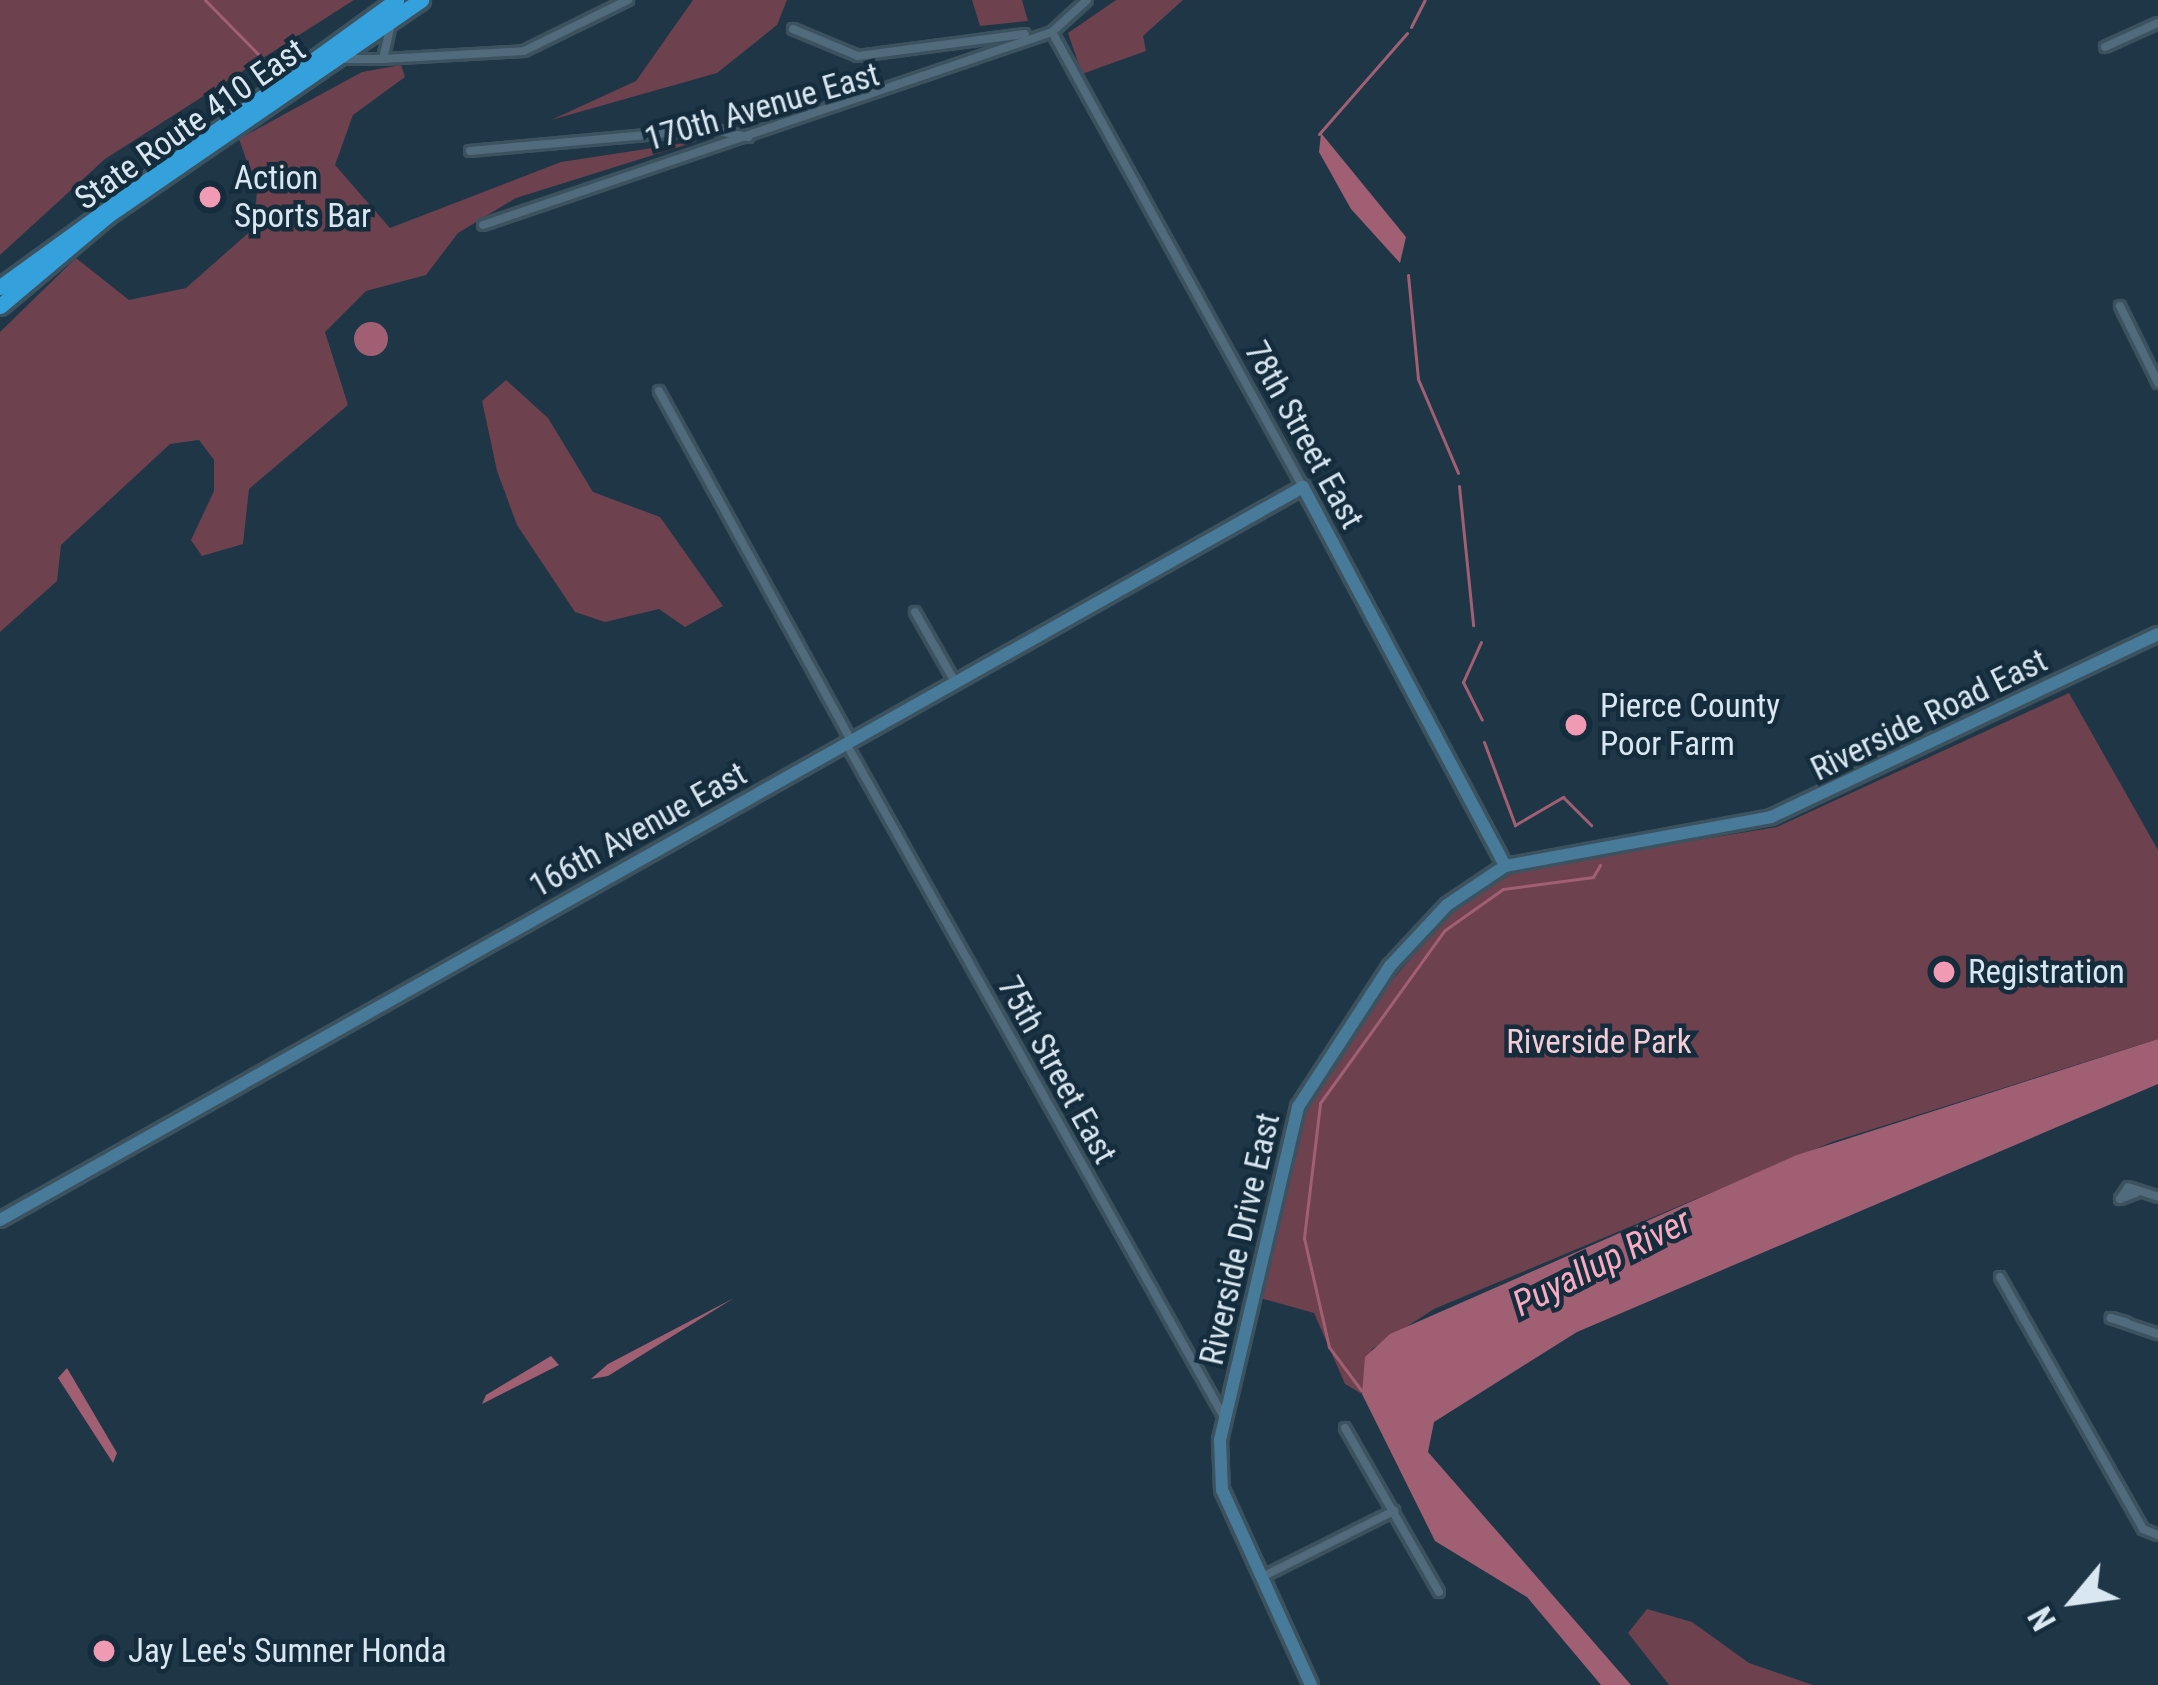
<!DOCTYPE html>
<html>
<head>
<meta charset="utf-8">
<style>
	body { margin:0 }
	#map { position:relative; width:2158px; height:1685px; overflow:hidden; background:#1e3646; font-family:"Roboto Condensed",sans-serif }
	div>[style] { position:absolute }
	.green>* { inset:0; background:#6d414e }
	.water>* { inset:0; background:#a15f73 }
	.round { border-radius:50% }
	.stream>* { height:3px; margin:-1.5px; padding:0 1.5px; transform-origin:1.5px; border-radius:1.5px; background:#a15f73 }
	.roads { filter:drop-shadow(3px 0 #3c525f) drop-shadow(-3px 0 #3c525f) drop-shadow(0 3px #3c525f) drop-shadow(0 -3px #3c525f) }
	.street>* { height:8px; margin:-4px; padding:0 4px; transform-origin:4px; border-radius:4px; background:#516b7c }
	.secondary>* { height:12px; margin:-6px; padding:0 6px; transform-origin:6px; border-radius:6px; background:#487b99 }
	.highway>* { height:15px; margin:-7.5px; padding:0 7.5px; transform-origin:7.5px; border-radius:7.5px; background:#34a1dc }
	.dots>* { width:33px; height:33px; translate:-50% -50%; box-sizing:border-box; border:6px solid #142c3b; border-radius:50% }
	span { translate:-50% -50%; white-space:nowrap; text-align:center; line-height:1.15; -webkit-text-stroke:9px #142c3b; paint-order:stroke }
	.street-label { font-size:33px; color:#d8e7f1 }
	.poi-label { font-size:33px; color:#d8e7f1 }
	.left { translate:0 -50%; text-align:left }
	.park-label { font-size:33px; color:#f4ccd6 }
	.water-label { font-size:36px; color:#f9abc1; font-style:italic }
	.north { position:absolute; left:2014px; top:1541px; width:120px; height:120px; -webkit-text-stroke:9px #142c3b; paint-order:stroke; rotate:241deg; font-size:33px; font-weight:700; line-height:48px; text-align:center; color:#d8e7f1 }
	.north::after { content:''; display:block; margin:auto; width:42px; height:54px; background:#d8e7f1; clip-path:polygon(50% 0,100% 100%,50% 72%,0 100%) }
</style>
</head>
<body>
<div id="map">
	<div class="green">
		<i style="clip-path:polygon(0 0,354px 0,105px 159px,0 255px)"></i>
		<i style="clip-path:polygon(693px 0,787px 0,777px 25px,717px 73px,551px 120px,636px 81px)"></i>
		<i style="clip-path:polygon(972px 0,1022px 0,1028px 21px,980px 26px)"></i>
		<i style="clip-path:polygon(1116px 0,1183px 0,1143px 36px,1146px 51px,1082px 74px,1068px 33px)"></i>
		<i style="clip-path:polygon(401px 65px,405px 77px,353px 115px,335px 165px,390px 228px,561px 162px,698px 141px,516px 198px,458px 233px,426px 275px,366px 291px,325px 332px,348px 405px,249px 489px,243px 544px,202px 556px,191px 540px,214px 491px,214px 460px,199px 440px,170px 444px,61px 545px,57px 581px,0 632px,0 332px,76px 258px,129px 300px,186px 288px,254px 228px,257px 190px,239px 139px,362px 72px)"></i>
		<i style="clip-path:polygon(506px 380px,548px 418px,593px 492px,660px 517px,723px 606px,685px 627px,659px 609px,605px 622px,575px 612px,517px 525px,497px 471px,482px 401px)"></i>
		<i style="clip-path:polygon(2069px 693px,2158px 850px,2158px 1039px,1832px 1142px,1434px 1309px,1372px 1349px,1362px 1394px,1345px 1384px,1314px 1313px,1260px 1298px,1306px 1102px,1343px 1038px,1451px 911px,1520px 869px,1777px 827px)"></i>
		<i style="clip-path:polygon(1647px 1609px,1692px 1622px,1749px 1663px,1813px 1685px,1669px 1685px,1628px 1633px)"></i>
	</div>
	<div class="water">
		<i style="clip-path:polygon(1321px 133px,1406px 237px,1400px 263px,1351px 209px,1319px 152px)"></i>
		<i class="round" style="left:354px;top:322px;width:34px;height:34px"></i>
		<i style="clip-path:polygon(2158px 1039px,2158px 1084px,1577px 1332px,1434px 1422px,1428px 1452px,1631px 1685px,1601px 1685px,1527px 1597px,1435px 1541px,1362px 1394px,1365px 1357px,1390px 1334px,1797px 1155px)"></i>
		<i style="clip-path:polygon(734px 1298px,608px 1376px,591px 1379px,608px 1364px)"></i>
		<i style="clip-path:polygon(551px 1356px,559px 1365px,482px 1404px,486px 1395px)"></i>
		<i style="clip-path:polygon(67px 1368px,117px 1453px,113px 1463px,58px 1378px)"></i>
	</div>
	<div class="stream">
		<i style="left:205px;top:0;width:83px;rotate:45.5deg"></i>
		<i style="left:1411px;top:27px;width:30px;rotate:-63deg"></i>
		<i style="left:1319px;top:134px;width:134px;rotate:-48.9deg"></i>
		<i style="left:1408px;top:275px;width:104px;rotate:84.5deg"></i>
		<i style="left:1418px;top:379px;width:102px;rotate:66.9deg"></i>
		<i style="left:1459px;top:486px;width:140px;rotate:84.2deg"></i>
		<i style="left:1481px;top:642px;width:44px;rotate:114.2deg"></i>
		<i style="left:1463px;top:682px;width:42px;rotate:63.4deg"></i>
		<i style="left:1484px;top:742px;width:89px;rotate:69.5deg"></i>
		<i style="left:1515px;top:825px;width:56px;rotate:-30.3deg"></i>
		<i style="left:1563px;top:797px;width:40px;rotate:45deg"></i>
		<i style="left:1361px;top:1390px;width:54px;rotate:-126.7deg"></i>
		<i style="left:1329px;top:1347px;width:112px;rotate:-102.9deg"></i>
		<i style="left:1304px;top:1238px;width:136px;rotate:-83.2deg"></i>
		<i style="left:1320px;top:1103px;width:213px;rotate:-54.2deg"></i>
		<i style="left:1445px;top:930px;width:71px;rotate:-35.3deg"></i>
		<i style="left:1503px;top:889px;width:91px;rotate:-7.6deg"></i>
		<i style="left:1593px;top:877px;width:14px;rotate:-60deg"></i>
	</div>
	<div class="roads">
		<div class="street">
			<i style="left:793px;top:29px;width:70px;rotate:22.6deg"></i>
			<i style="left:858px;top:56px;width:168px;rotate:-7.5deg"></i>
			<i style="left:1052px;top:32px;width:520px;rotate:61.12deg"></i>
			<i style="left:1052px;top:32px;width:47px;rotate:-42.4deg"></i>
			<i style="left:2105px;top:47px;width:58px;rotate:-24.4deg"></i>
			<i style="left:343px;top:59px;width:40px"></i>
			<i style="left:383px;top:59px;width:31px;rotate:-77deg"></i>
			<i style="left:383px;top:59px;width:141px;rotate:-3.2deg"></i>
			<i style="left:524px;top:51px;width:116px;rotate:-26.1deg"></i>
			<i style="left:470px;top:151px;width:241px;rotate:-5.2deg"></i>
			<i style="left:710px;top:129px;width:39px;rotate:12deg"></i>
			<i style="left:483px;top:225px;width:601px;rotate:-18.74deg"></i>
			<i style="left:2120px;top:306px;width:86px;rotate:63.7deg"></i>
			<i style="left:659px;top:391px;width:398px;rotate:61.2deg"></i>
			<i style="left:915px;top:612px;width:81px;rotate:60.3deg"></i>
			<i style="left:847px;top:745px;width:771px;rotate:60.71deg"></i>
			<i style="left:2136px;top:1193px;width:17px;rotate:159deg"></i>
			<i style="left:2120px;top:1199px;width:14px;rotate:-56deg"></i>
			<i style="left:2128px;top:1187px;width:32px;rotate:18deg"></i>
			<i style="left:2000px;top:1277px;width:290px;rotate:60.4deg"></i>
			<i style="left:2143px;top:1529px;width:16px;rotate:22deg"></i>
			<i style="left:2126px;top:1322px;width:16px;rotate:-165deg"></i>
			<i style="left:2111px;top:1318px;width:50px;rotate:18.8deg"></i>
			<i style="left:1345px;top:1428px;width:189px;rotate:60.2deg"></i>
			<i style="left:1262px;top:1577px;width:148px;rotate:-26.6deg"></i>
		</div>
		<div class="secondary">
			<i style="left:0;top:1220px;width:1495px;rotate:-29.36deg"></i>
			<i style="left:1303px;top:487px;width:429px;rotate:61.9deg"></i>
			<i style="left:1311px;top:1685px;width:214px;rotate:-114.5deg"></i>
			<i style="left:1222px;top:1490px;width:50px;rotate:-92.3deg"></i>
			<i style="left:1220px;top:1440px;width:342px;rotate:-76.8deg"></i>
			<i style="left:1298px;top:1107px;width:168px;rotate:-56.9deg"></i>
			<i style="left:1390px;top:966px;width:83px;rotate:-46.9deg"></i>
			<i style="left:1447px;top:905px;width:70px;rotate:-33.9deg"></i>
			<i style="left:1505px;top:866px;width:270px;rotate:-10.4deg"></i>
			<i style="left:1771px;top:817px;width:428px;rotate:-25.3deg"></i>
		</div>
		<div class="highway">
			<i style="left:0;top:287px;width:489px;rotate:-35.9deg"></i>
			<i style="left:0;top:306px;width:141px;rotate:-40.1deg"></i>
			<i style="left:108px;top:215px;width:380px;rotate:-34.5deg"></i>
		</div>
	</div>
	<div class="dots">
		<i style="left:210px;top:197px;background:#f19ab3"></i>
		<i style="left:1576px;top:725px;background:#f19ab3"></i>
		<i style="left:1944px;top:972px;background:#f19ab3"></i>
		<i style="left:104px;top:1651px;background:#f19ab3"></i>
	</div>
	<div class="street-label">
		<span style="left:762px;top:107px;rotate:-16deg">170th Avenue East</span>
		<span style="left:190px;top:124px;rotate:-35deg">State Route 410 East</span>
		<span style="left:1304px;top:435px;rotate:61deg">78th Street East</span>
		<span style="left:1929px;top:715px;rotate:-26deg">Riverside Road East</span>
		<span style="left:638px;top:830px;rotate:-29deg">166th Avenue East</span>
		<span style="left:1057px;top:1070px;rotate:61deg">75th Street East</span>
		<span style="left:1240px;top:1239px;rotate:-77deg">Riverside Drive East</span>
	</div>
	<div class="poi-label">
		<span class="left" style="left:234px;top:197px">Action<br>Sports Bar</span>
		<span class="left" style="left:1600px;top:725px">Pierce County<br>Poor Farm</span>
		<span class="left" style="left:1968px;top:972px">Registration</span>
		<span class="left" style="left:128px;top:1651px">Jay Lee's Sumner Honda</span>
	</div>
	<div class="park-label">
		<span style="left:1599px;top:1042px">Riverside Park</span>
	</div>
	<div class="water-label">
		<span style="left:1602px;top:1263px;rotate:-27deg">Puyallup River</span>
	</div>
	<div class="north">N</div>
</div>
</body>
</html>
